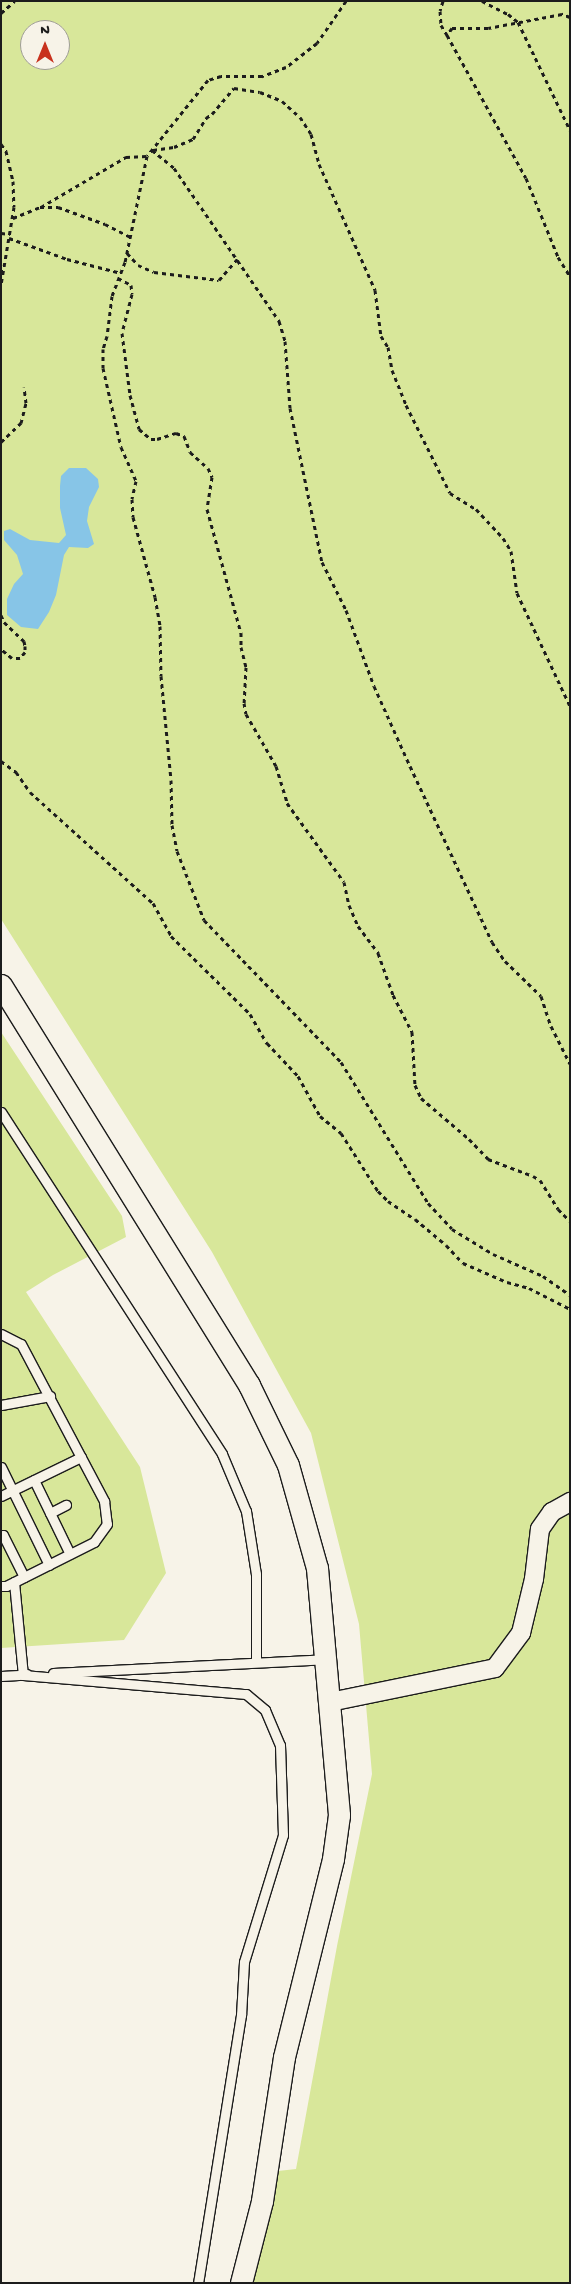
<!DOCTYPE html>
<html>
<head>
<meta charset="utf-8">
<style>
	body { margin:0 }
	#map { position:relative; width:571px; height:2284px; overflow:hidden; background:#f7f3e8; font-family:"Gochi Hand",sans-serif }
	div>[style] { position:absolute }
	.green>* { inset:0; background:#d8e79a }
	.water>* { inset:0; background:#87c5e7 }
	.path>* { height:3px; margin-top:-1.5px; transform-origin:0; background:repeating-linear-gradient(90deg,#1c1c1c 0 4px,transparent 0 8px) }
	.roads { filter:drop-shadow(1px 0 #1c1c1c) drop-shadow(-1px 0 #1c1c1c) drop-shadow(0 1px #1c1c1c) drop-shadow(0 -1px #1c1c1c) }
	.service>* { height:9px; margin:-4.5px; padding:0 4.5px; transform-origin:4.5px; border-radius:4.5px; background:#f7f3e8 }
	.minor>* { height:18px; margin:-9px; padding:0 9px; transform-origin:9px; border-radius:9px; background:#f7f3e8 }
	.tertiary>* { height:21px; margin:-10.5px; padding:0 10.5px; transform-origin:10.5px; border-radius:10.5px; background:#f7f3e8 }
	span { translate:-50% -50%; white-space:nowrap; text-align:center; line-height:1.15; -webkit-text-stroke:4.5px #f7f3e8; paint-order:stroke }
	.frame { position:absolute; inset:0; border:2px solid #1c1c1c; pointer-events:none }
	.north { position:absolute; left:20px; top:20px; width:50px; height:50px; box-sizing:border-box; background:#f7f3e8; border:1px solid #9f9d96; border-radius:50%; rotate:0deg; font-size:14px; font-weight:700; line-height:20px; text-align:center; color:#1c1c1c }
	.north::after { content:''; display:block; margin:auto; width:18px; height:22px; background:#c8321e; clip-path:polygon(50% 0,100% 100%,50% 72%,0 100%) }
</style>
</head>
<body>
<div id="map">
	<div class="green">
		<i style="clip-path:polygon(evenodd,1px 1px,570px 1px,570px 2283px,248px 2283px,278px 2171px,296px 2169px,337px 1946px,372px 1774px,359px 1624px,311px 1433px,212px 1252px,1px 919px,1px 1px,30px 30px,60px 30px,60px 60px,30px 60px,30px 30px)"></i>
		<i style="clip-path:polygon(1px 1032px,122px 1216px,126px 1237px,53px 1275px,26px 1292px,140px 1467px,166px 1573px,124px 1640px,1px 1648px)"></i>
	</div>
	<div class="water">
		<i style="clip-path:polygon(69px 468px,86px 468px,98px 479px,99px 487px,89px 507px,87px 521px,94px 544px,88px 548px,69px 547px,64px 555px,56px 595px,49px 612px,38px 629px,21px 627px,7px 615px,7px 599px,14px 584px,23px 574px,17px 555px,4px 540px,4px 531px,10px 529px,30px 540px,59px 543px,66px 535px,60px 508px,60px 486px,61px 476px)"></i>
	</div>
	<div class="path">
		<i style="left:346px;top:1px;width:51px;rotate:124.6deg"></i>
		<i style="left:317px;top:43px;width:39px;rotate:142deg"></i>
		<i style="left:286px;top:67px;width:26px;rotate:159deg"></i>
		<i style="left:262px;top:76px;width:41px;rotate:180deg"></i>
		<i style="left:221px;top:76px;width:14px;rotate:163deg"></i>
		<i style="left:208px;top:80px;width:97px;rotate:128.8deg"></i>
		<i style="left:147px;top:156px;width:108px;rotate:101.7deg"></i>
		<i style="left:125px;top:262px;width:36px;rotate:111deg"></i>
		<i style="left:112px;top:296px;width:40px;rotate:97.1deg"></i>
		<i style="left:107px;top:336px;width:14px;rotate:107deg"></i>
		<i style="left:103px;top:349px;width:19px;rotate:90deg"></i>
		<i style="left:103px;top:368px;width:81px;rotate:77.2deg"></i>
		<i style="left:121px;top:447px;width:37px;rotate:66deg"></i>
		<i style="left:136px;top:481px;width:18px;rotate:103deg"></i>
		<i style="left:132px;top:499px;width:18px;rotate:87deg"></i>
		<i style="left:133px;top:517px;width:83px;rotate:74.6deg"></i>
		<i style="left:155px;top:597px;width:29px;rotate:80deg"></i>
		<i style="left:160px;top:626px;width:50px;rotate:88.9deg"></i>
		<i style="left:161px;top:676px;width:104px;rotate:84.5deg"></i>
		<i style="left:171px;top:780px;width:45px;rotate:88.7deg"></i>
		<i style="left:172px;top:825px;width:26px;rotate:79deg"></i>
		<i style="left:177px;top:851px;width:74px;rotate:68.6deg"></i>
		<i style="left:204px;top:920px;width:197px;rotate:46deg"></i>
		<i style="left:341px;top:1062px;width:166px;rotate:58.3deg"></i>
		<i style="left:428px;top:1203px;width:35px;rotate:47deg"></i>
		<i style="left:452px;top:1229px;width:48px;rotate:31.4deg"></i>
		<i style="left:493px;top:1254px;width:55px;rotate:23.7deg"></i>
		<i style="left:543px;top:1276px;width:33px;rotate:35deg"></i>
		<i style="left:443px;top:1px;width:10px;rotate:107deg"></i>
		<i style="left:440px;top:11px;width:14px;rotate:86deg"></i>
		<i style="left:441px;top:25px;width:12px;rotate:59deg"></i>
		<i style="left:482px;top:1px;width:29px;rotate:27deg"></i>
		<i style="left:508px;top:14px;width:13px;rotate:39deg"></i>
		<i style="left:518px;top:22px;width:120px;rotate:64.3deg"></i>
		<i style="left:1px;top:13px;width:18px;rotate:-41deg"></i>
		<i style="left:570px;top:17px;width:9px;rotate:-159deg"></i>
		<i style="left:562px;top:14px;width:75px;rotate:169.3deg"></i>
		<i style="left:488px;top:28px;width:36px;rotate:180deg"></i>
		<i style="left:452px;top:28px;width:9px;rotate:126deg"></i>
		<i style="left:447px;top:35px;width:163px;rotate:61.1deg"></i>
		<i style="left:526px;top:178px;width:85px;rotate:67.9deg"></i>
		<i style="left:558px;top:257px;width:22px;rotate:58deg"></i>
		<i style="left:1px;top:144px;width:9px;rotate:54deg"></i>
		<i style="left:6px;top:151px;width:31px;rotate:77deg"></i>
		<i style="left:13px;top:181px;width:26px;rotate:88deg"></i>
		<i style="left:14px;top:207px;width:79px;rotate:99.5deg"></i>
		<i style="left:152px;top:150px;width:28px;rotate:39deg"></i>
		<i style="left:174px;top:168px;width:186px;rotate:55.5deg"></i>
		<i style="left:279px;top:321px;width:21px;rotate:73deg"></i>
		<i style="left:285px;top:341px;width:67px;rotate:85.7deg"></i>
		<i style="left:290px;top:408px;width:157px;rotate:78.3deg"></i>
		<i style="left:322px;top:562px;width:54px;rotate:63.4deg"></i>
		<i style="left:346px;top:610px;width:81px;rotate:69.8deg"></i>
		<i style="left:374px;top:686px;width:88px;rotate:65.8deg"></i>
		<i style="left:410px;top:766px;width:194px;rotate:65deg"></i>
		<i style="left:492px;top:942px;width:23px;rotate:56deg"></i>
		<i style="left:505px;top:961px;width:50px;rotate:44.2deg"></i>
		<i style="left:541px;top:996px;width:32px;rotate:72deg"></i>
		<i style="left:551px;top:1026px;width:42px;rotate:63.4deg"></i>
		<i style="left:153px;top:150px;width:21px;rotate:-8deg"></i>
		<i style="left:174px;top:147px;width:21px;rotate:-23deg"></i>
		<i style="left:193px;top:139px;width:25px;rotate:-58deg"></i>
		<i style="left:206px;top:118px;width:7px;rotate:-34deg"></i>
		<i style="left:212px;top:114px;width:34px;rotate:-50deg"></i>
		<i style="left:234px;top:88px;width:26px;rotate:9deg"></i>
		<i style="left:260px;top:92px;width:24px;rotate:22deg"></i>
		<i style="left:282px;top:101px;width:24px;rotate:42deg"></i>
		<i style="left:300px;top:117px;width:20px;rotate:57deg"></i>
		<i style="left:311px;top:134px;width:31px;rotate:75deg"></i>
		<i style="left:319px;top:164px;width:138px;rotate:66deg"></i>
		<i style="left:375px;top:290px;width:46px;rotate:82.6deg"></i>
		<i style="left:381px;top:336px;width:13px;rotate:58deg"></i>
		<i style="left:388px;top:347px;width:23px;rotate:80deg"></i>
		<i style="left:392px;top:370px;width:38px;rotate:68deg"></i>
		<i style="left:406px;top:405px;width:98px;rotate:63.4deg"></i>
		<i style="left:450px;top:493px;width:31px;rotate:32deg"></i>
		<i style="left:476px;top:509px;width:40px;rotate:47deg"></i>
		<i style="left:503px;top:538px;width:15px;rotate:58deg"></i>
		<i style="left:511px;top:551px;width:42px;rotate:81.9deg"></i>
		<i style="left:517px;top:593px;width:125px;rotate:64.9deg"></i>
		<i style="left:41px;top:207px;width:99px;rotate:-30.5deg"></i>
		<i style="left:126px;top:157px;width:21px;rotate:-3deg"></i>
		<i style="left:13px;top:218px;width:29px;rotate:-22deg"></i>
		<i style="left:40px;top:207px;width:18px"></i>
		<i style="left:58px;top:207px;width:50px;rotate:19.9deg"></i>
		<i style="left:105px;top:224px;width:28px;rotate:27deg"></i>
		<i style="left:1px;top:233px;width:9px;rotate:6deg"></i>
		<i style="left:9px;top:238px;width:62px;rotate:19.9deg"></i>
		<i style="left:67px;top:259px;width:56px;rotate:14.5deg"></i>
		<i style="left:127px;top:253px;width:16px;rotate:47deg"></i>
		<i style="left:138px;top:265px;width:17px;rotate:24deg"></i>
		<i style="left:154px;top:272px;width:65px;rotate:7deg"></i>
		<i style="left:219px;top:280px;width:28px;rotate:-49deg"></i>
		<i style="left:118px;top:278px;width:15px;rotate:28deg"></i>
		<i style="left:131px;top:285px;width:9px;rotate:84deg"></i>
		<i style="left:132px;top:294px;width:40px;rotate:104.4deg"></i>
		<i style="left:122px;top:333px;width:63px;rotate:82.6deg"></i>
		<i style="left:130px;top:395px;width:35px;rotate:75deg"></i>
		<i style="left:139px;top:429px;width:16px;rotate:40deg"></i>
		<i style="left:151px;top:439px;width:6px"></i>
		<i style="left:157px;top:439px;width:20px;rotate:-18deg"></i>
		<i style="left:176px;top:433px;width:9px;rotate:21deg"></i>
		<i style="left:184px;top:436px;width:17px;rotate:69deg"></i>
		<i style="left:190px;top:452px;width:24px;rotate:42deg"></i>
		<i style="left:208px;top:468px;width:10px;rotate:66deg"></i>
		<i style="left:212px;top:477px;width:32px;rotate:99deg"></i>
		<i style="left:207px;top:509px;width:129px;rotate:74.7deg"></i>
		<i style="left:241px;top:633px;width:14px;rotate:90deg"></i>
		<i style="left:241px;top:647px;width:21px;rotate:76deg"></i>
		<i style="left:246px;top:667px;width:36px;rotate:93deg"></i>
		<i style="left:244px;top:703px;width:11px;rotate:80deg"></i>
		<i style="left:246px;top:714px;width:60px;rotate:60deg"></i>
		<i style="left:276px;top:766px;width:39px;rotate:73deg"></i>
		<i style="left:287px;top:803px;width:97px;rotate:54.2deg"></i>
		<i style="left:344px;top:882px;width:24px;rotate:78deg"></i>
		<i style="left:349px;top:905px;width:23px;rotate:67deg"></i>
		<i style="left:358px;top:926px;width:34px;rotate:53deg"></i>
		<i style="left:378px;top:953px;width:45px;rotate:70.3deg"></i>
		<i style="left:393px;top:995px;width:42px;rotate:62.8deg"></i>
		<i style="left:412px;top:1032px;width:53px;rotate:86.8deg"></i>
		<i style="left:415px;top:1085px;width:14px;rotate:65deg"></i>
		<i style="left:421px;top:1098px;width:63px;rotate:40.5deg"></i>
		<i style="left:469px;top:1139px;width:28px;rotate:46deg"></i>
		<i style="left:488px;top:1159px;width:48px;rotate:20.7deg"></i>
		<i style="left:533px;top:1176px;width:8px;rotate:30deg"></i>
		<i style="left:540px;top:1180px;width:34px;rotate:58deg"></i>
		<i style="left:558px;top:1209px;width:17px;rotate:45deg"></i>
		<i style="left:1px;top:442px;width:28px;rotate:-44deg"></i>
		<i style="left:21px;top:423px;width:21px;rotate:-76deg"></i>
		<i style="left:26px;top:403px;width:16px;rotate:-97deg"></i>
		<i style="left:1px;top:615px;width:8px;rotate:67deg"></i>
		<i style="left:4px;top:622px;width:28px;rotate:44deg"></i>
		<i style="left:24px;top:641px;width:5px;rotate:79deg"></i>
		<i style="left:25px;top:646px;width:6px;rotate:90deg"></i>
		<i style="left:25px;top:652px;width:8px;rotate:130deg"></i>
		<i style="left:20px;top:658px;width:8px;rotate:180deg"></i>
		<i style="left:12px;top:658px;width:14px;rotate:-141deg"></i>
		<i style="left:1px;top:761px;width:19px;rotate:36deg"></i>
		<i style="left:16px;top:772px;width:24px;rotate:55deg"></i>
		<i style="left:30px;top:792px;width:166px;rotate:42.1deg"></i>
		<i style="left:153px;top:903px;width:38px;rotate:61deg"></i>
		<i style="left:171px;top:936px;width:111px;rotate:44.6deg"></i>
		<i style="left:250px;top:1014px;width:34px;rotate:60deg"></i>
		<i style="left:267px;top:1043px;width:45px;rotate:46.8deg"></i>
		<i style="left:298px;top:1076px;width:46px;rotate:61.2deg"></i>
		<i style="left:320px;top:1116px;width:27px;rotate:39deg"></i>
		<i style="left:341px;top:1133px;width:69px;rotate:57.5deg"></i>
		<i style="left:378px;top:1191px;width:14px;rotate:45deg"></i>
		<i style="left:388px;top:1201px;width:32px;rotate:34deg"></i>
		<i style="left:415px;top:1219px;width:40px;rotate:40deg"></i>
		<i style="left:446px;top:1245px;width:25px;rotate:47deg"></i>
		<i style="left:463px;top:1263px;width:48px;rotate:23.4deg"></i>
		<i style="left:507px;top:1282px;width:23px;rotate:15deg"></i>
		<i style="left:529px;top:1288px;width:46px;rotate:27.1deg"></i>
	</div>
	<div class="roads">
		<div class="service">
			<i style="left:1px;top:1112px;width:407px;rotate:57.1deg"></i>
			<i style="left:222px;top:1454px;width:62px;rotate:67.2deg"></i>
			<i style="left:246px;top:1511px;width:64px;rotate:81deg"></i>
			<i style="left:256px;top:1574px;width:87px;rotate:90deg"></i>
			<i style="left:1px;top:1334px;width:22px;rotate:27deg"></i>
			<i style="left:21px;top:1344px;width:178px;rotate:62.1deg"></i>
			<i style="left:104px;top:1501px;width:23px;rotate:83deg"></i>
			<i style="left:107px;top:1524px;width:22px;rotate:126deg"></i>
			<i style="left:94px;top:1542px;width:98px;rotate:153.4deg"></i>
			<i style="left:6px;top:1586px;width:5px;rotate:180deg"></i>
			<i style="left:1px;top:1405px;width:50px;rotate:-10.4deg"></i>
			<i style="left:1px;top:1467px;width:109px;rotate:63.9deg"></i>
			<i style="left:34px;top:1480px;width:82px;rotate:64.1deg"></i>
			<i style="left:1px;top:1496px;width:89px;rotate:-26deg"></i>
			<i style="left:50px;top:1513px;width:18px;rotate:-27deg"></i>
			<i style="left:1px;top:1536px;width:2px;rotate:-27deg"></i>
			<i style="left:3px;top:1535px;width:47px;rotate:63.4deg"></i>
			<i style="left:14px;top:1582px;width:93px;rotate:84.5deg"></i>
			<i style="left:23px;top:1675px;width:4px;rotate:-14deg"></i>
			<i style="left:53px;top:1673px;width:272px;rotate:-2.9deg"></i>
			<i style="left:1px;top:1676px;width:22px;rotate:-3deg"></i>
			<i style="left:23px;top:1675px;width:224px;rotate:4.9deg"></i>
			<i style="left:246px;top:1694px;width:25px;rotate:40deg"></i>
			<i style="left:265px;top:1710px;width:38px;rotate:67deg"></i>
			<i style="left:280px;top:1745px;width:90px;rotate:88.1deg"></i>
			<i style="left:283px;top:1835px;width:133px;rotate:107.1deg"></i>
			<i style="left:244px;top:1962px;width:53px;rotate:93.2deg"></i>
			<i style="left:241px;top:2015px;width:271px;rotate:99.1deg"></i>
		</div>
		<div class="minor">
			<i style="left:330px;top:1702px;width:168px;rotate:-11.6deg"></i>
			<i style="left:495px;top:1668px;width:44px;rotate:-53.4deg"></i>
			<i style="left:521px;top:1633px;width:56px;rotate:-76.5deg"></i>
			<i style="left:534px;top:1579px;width:50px;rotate:-83.2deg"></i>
			<i style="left:540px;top:1529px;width:21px;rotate:-55deg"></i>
			<i style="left:552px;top:1512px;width:21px;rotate:-29deg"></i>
		</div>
		<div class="tertiary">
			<i style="left:1px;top:985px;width:471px;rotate:58.2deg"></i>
			<i style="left:249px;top:1385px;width:89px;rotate:64deg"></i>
			<i style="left:288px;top:1465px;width:107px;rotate:74.3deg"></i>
			<i style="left:317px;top:1568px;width:248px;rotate:84.9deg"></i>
			<i style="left:339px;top:1815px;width:44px;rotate:97.8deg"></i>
			<i style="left:333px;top:1859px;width:204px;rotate:103.9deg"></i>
			<i style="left:284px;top:2057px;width:146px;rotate:98.7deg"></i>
			<i style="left:262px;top:2201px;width:85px;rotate:104.4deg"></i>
		</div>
	</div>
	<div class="frame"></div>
	<div class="north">N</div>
</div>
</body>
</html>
